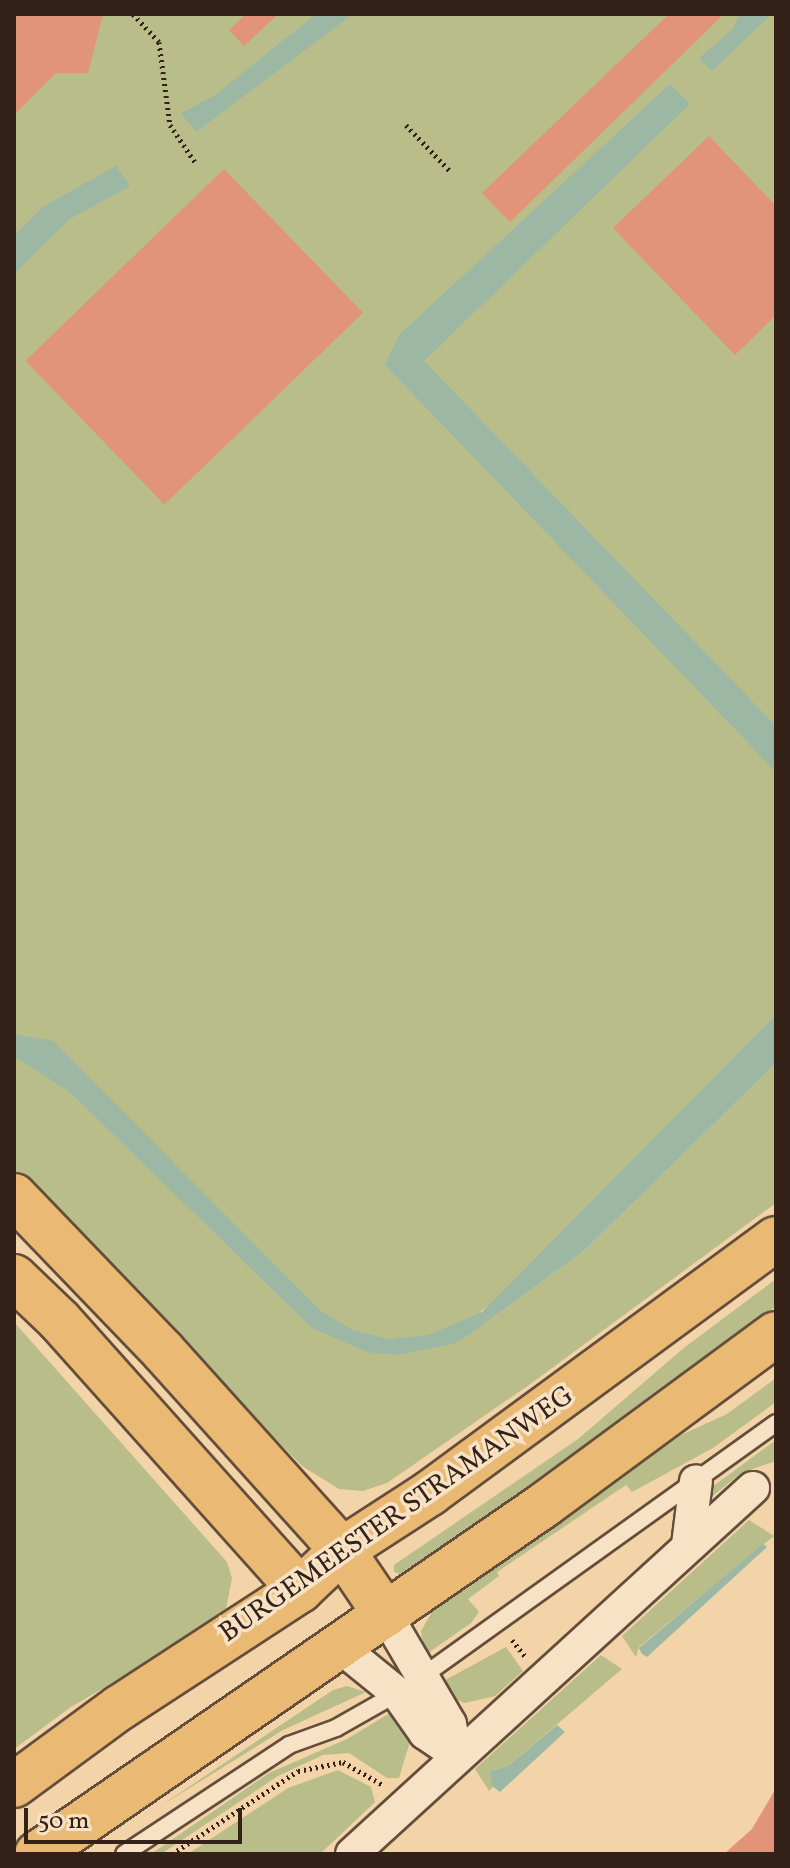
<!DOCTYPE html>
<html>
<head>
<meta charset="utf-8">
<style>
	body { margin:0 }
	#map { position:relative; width:790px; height:1868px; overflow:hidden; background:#f3d3a8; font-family:Vollkorn,serif }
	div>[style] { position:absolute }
	.green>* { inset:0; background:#b8bd8a }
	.water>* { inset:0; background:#9cb8a4 }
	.building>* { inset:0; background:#e29478; transform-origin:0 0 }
	.path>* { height:5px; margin-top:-2.5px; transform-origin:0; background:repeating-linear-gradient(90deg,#342117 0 2px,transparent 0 6px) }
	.roads { filter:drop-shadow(2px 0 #644e3b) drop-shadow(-2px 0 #644e3b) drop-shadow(0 2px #644e3b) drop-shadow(0 -2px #644e3b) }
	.lane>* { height:16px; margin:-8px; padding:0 8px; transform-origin:8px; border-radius:8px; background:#f7e2c6 }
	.street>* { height:32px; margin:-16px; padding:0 16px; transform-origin:16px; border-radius:16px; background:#f7e2c6 }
	.primary>* { height:44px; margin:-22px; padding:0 22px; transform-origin:22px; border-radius:22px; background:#eaba74 }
	.highway>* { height:44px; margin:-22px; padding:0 22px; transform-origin:22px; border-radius:22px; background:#eaba74 }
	span { translate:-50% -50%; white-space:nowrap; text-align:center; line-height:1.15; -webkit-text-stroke:7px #f7e2c6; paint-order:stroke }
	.street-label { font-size:28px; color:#342117 }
	.frame { position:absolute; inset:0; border:16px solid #342117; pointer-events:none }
	.scale { position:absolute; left:24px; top:1808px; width:218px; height:36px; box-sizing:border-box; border:4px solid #342117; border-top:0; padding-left:10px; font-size:24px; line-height:28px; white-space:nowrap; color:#342117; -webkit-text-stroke:6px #f7e2c6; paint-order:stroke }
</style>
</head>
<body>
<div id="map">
	<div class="green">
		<i style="clip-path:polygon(14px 14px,776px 14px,776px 1044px,524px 1284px,481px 1311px,469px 1335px,584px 1251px,776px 1063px,776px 1203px,529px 1385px,387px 1483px,363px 1491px,339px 1489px,302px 1466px,14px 1170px)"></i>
		<i style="clip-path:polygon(776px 1279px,776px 1306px,530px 1485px,400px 1574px,394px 1572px,394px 1565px,578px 1439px,685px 1347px)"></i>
		<i style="clip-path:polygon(14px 1322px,227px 1562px,232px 1578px,226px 1609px,218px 1621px,71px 1707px,14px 1749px)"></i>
		<i style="clip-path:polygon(776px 1378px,776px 1402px,713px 1448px,632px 1492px,626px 1485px,497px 1572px,499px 1576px,468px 1599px,479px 1612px,471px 1623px,425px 1655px,421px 1631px,436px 1605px,681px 1435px,727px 1414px)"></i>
		<i style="clip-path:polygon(776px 1440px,776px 1461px,741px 1473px,710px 1498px,712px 1487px)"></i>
		<i style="clip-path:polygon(749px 1520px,774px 1536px,639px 1647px,636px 1657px,622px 1636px)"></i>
		<i style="clip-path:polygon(506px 1647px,523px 1671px,495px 1696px,465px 1703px,450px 1697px,438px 1684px)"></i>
		<i style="clip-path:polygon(601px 1655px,622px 1669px,508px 1766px,490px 1771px,493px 1787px,489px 1791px,475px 1769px)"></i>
		<i style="clip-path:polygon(347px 1686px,366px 1692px,283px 1730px,159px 1807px,333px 1690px)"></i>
		<i style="clip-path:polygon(395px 1710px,411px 1738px,399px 1778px,387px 1778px,349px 1753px,323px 1755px,278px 1776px,161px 1854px,151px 1854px,269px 1773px,347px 1739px)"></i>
		<i style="clip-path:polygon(338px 1770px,371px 1787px,375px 1802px,320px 1854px,188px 1854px,288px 1788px)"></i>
	</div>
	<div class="water">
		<i style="clip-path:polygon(316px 14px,353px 14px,196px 132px,181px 113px,214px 96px)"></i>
		<i style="clip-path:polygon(740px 14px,772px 14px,712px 71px,699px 58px,733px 29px)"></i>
		<i style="clip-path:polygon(670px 84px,690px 104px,424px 361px,776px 726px,776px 772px,385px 365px,399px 335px)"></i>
		<i style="clip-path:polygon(116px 166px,130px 186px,70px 219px,14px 274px,14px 236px,44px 206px)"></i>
		<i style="clip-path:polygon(776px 1015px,776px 1063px,584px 1251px,469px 1335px,453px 1344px,397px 1355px,367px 1352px,312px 1328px,70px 1092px,14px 1056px,14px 1034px,53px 1041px,321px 1311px,352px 1330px,389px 1339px,428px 1335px,482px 1312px)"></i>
		<i style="clip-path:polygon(763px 1544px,767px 1547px,647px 1657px,642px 1654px,639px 1648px)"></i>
		<i style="clip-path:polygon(557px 1725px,565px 1732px,500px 1792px,492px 1786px,490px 1771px,508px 1766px)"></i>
	</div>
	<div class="building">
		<i style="clip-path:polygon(14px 14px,103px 14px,88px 73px,56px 73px,14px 115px)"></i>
		<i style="clip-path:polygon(246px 14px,278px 14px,244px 46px,229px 30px)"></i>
		<i style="clip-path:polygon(669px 14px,724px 14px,510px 222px,482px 193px)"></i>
		<i style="clip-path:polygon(709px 136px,776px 206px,776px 315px,735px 355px,613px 228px)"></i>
		<i style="left:224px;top:169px;width:200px;height:276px;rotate:46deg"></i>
		<i style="clip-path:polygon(776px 1788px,776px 1854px,724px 1854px,752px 1829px)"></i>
	</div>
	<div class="path">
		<i style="left:133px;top:14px;width:38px;rotate:47deg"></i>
		<i style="left:159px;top:42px;width:84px;rotate:82.5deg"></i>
		<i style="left:170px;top:125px;width:45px;rotate:56deg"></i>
		<i style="left:406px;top:125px;width:64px;rotate:46.3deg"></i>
		<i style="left:512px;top:1640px;width:22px;rotate:51deg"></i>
		<i style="left:172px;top:1854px;width:151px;rotate:-33.4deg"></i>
		<i style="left:298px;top:1771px;width:46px;rotate:-11.3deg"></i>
		<i style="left:343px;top:1762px;width:46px;rotate:29.9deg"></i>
	</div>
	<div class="roads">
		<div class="lane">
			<i style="left:420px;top:1678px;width:438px;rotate:-35.6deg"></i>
			<i style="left:124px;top:1854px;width:198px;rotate:-33.4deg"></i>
			<i style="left:289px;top:1745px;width:50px;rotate:-19.9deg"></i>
			<i style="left:336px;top:1728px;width:75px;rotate:-29.6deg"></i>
		</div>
		<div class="street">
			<i style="left:688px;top:1545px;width:64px;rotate:-82.9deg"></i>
			<i style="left:386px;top:1615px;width:126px;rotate:59.6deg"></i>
			<i style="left:450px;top:1724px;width:31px;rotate:79deg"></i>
			<i style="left:339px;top:1646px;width:75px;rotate:39deg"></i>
			<i style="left:397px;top:1693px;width:49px;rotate:55deg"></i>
			<i style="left:425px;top:1733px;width:37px;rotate:34deg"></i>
			<i style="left:352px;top:1854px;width:543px;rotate:-42.39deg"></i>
		</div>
		<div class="primary">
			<i style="left:342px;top:1550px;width:78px;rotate:55.9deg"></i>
			<i style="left:14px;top:1785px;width:130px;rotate:-36.3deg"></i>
			<i style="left:119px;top:1708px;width:216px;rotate:-33.1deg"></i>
			<i style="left:300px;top:1590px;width:58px;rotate:-43.6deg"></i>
			<i style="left:342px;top:1550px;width:105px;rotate:-32.9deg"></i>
			<i style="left:430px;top:1493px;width:429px;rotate:-36.3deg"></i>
			<i style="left:37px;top:1854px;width:616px;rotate:-34.54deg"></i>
			<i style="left:544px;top:1505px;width:288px;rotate:-36.4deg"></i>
		</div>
		<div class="highway">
			<i style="left:14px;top:1196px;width:215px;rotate:46.1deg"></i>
			<i style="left:163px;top:1351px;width:268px;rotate:48deg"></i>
			<i style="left:14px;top:1277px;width:62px;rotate:43.7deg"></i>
			<i style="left:59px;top:1320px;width:362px;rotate:48.2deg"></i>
		</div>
	</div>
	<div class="street-label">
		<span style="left:397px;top:1515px;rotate:-35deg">BURGEMEESTER STRAMANWEG</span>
	</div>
	<div class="frame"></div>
	<div class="scale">50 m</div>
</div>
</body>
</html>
